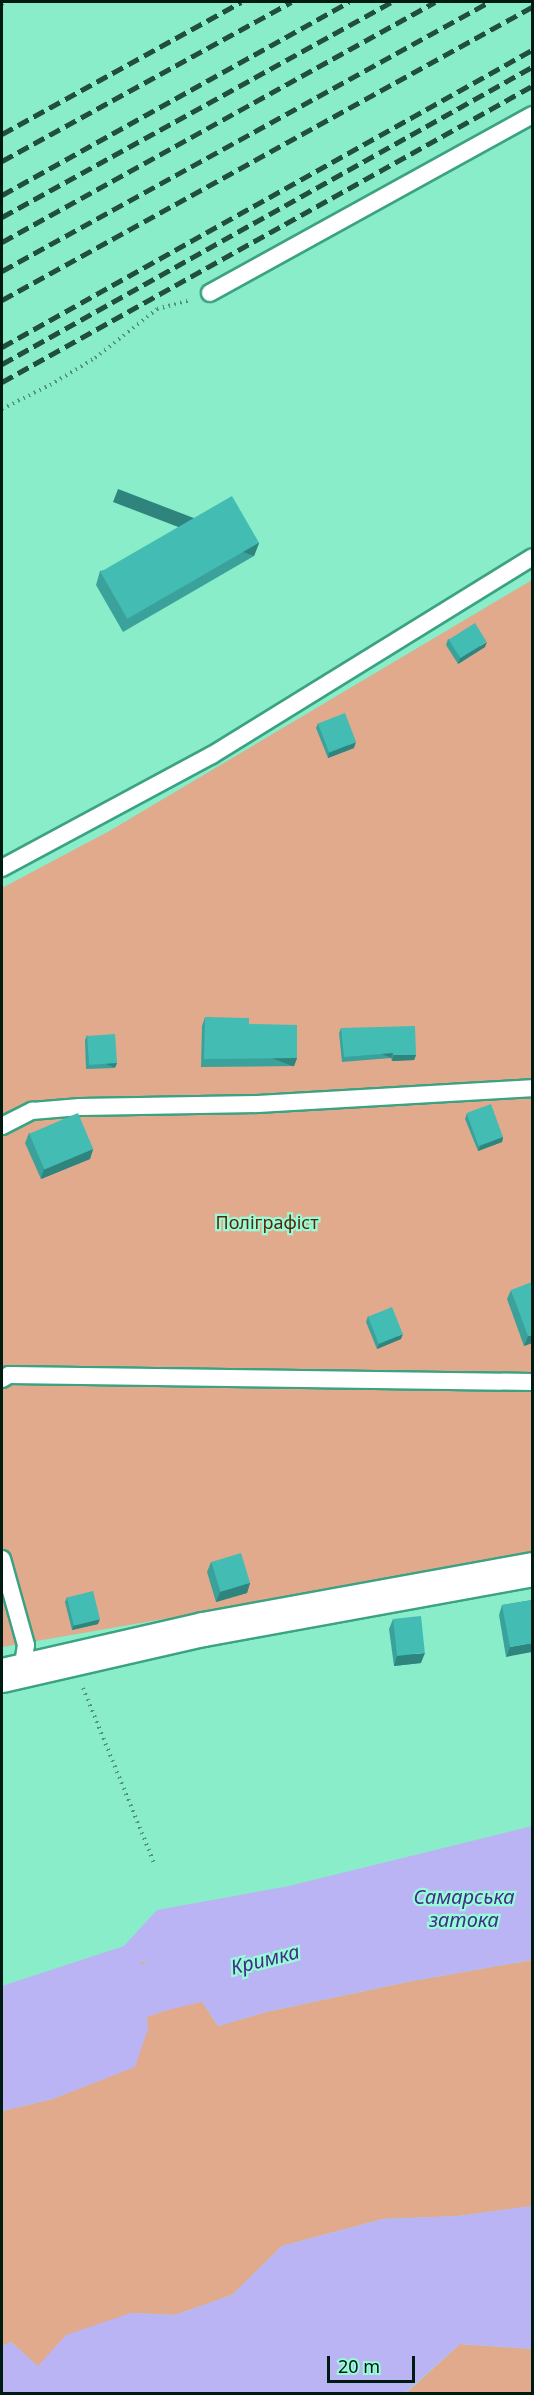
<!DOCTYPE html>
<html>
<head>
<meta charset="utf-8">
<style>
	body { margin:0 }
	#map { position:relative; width:534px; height:2395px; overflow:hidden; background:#8aedca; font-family:"Noto Sans",sans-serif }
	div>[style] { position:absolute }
	.green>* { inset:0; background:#e1aa8d }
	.water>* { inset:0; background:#bbb4f4 }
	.river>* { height:52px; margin:-26px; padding:0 26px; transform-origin:26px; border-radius:26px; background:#bbb4f4 }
	.path>* { height:4px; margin-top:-2px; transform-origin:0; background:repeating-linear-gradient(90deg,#4f937b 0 1.5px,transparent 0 6px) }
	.roads { filter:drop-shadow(2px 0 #3ba282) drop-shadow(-2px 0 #3ba282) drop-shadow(0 2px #3ba282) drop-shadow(0 -2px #3ba282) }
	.service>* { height:16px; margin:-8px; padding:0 8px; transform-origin:8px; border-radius:8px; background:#fff }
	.minor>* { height:33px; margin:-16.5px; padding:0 16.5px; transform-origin:16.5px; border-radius:16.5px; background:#fff }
	.rail>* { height:4.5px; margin-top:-2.25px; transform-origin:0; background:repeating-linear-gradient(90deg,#224e3f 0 12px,transparent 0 18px) }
	.wall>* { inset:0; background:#3aa29b }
	.shaded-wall>* { inset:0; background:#2f847e; transform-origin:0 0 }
	.building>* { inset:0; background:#43bcb4; transform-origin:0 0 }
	span { translate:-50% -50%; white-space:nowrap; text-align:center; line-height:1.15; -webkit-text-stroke:4.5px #97fbd7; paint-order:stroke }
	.park-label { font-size:18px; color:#592706 }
	.water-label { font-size:20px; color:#422d86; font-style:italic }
	.frame { position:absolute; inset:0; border:3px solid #001b12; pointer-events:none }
	.scale { position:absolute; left:327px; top:2356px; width:88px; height:27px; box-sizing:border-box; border:3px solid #001b12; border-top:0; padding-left:8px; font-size:18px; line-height:21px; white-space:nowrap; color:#001b12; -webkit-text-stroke:4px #97fbd7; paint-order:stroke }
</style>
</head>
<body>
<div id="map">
	<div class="green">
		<i style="clip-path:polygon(532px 580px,532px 1555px,2px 1647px,2px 888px,111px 830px)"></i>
		<i style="clip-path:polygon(174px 1959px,218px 2026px,266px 2012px,407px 1982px,532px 1960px,532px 2206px,458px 2216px,383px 2219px,282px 2246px,232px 2295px,175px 2315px,131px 2313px,38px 2367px,11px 2342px,2px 2346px,2px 2111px,53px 2099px,148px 2029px,141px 1962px)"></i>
		<i style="clip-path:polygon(460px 2344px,532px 2349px,532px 2393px,405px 2394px)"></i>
	</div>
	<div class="water">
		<i style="clip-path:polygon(532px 1826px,532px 1960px,407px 1982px,266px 2012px,218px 2026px,174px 1959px,141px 1962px,148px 2029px,135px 2067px,53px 2099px,2px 2111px,2px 1986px,124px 1946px,157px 1910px,289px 1886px)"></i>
		<i style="clip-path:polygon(532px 2206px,532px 2349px,460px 2344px,405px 2393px,2px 2393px,2px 2346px,11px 2342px,38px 2366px,66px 2335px,131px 2313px,175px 2315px,232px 2295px,282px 2246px,383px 2219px,458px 2216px)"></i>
	</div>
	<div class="river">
		<i style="left:2px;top:2037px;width:167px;rotate:-18.1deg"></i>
		<i style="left:161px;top:1985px;width:100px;rotate:-13.3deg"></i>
	</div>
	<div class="path">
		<i style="left:2px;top:4px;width:5px;rotate:-22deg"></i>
		<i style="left:2px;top:409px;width:54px;rotate:-26.6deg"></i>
		<i style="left:50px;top:385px;width:52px;rotate:-31deg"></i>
		<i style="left:95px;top:358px;width:79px;rotate:-38.3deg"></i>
		<i style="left:157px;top:309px;width:34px;rotate:-15deg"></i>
		<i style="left:83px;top:1688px;width:189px;rotate:67.9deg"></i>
	</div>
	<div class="roads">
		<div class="service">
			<i style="left:210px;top:293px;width:368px;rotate:-28.9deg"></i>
			<i style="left:2px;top:868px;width:238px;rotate:-28.3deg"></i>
			<i style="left:212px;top:755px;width:376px;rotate:-31.7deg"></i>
			<i style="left:2px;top:1126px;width:34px;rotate:-27deg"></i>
			<i style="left:32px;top:1111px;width:48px;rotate:-4.8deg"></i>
			<i style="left:80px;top:1107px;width:177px;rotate:-1deg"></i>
			<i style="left:257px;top:1104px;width:275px;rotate:-3.3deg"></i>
			<i style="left:2px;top:1379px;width:8px;rotate:-30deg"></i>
			<i style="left:9px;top:1375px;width:523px;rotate:0.77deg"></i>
			<i style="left:2px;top:1559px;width:89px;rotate:74.4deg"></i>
			<i style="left:26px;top:1645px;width:26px;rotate:99deg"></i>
		</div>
		<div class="minor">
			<i style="left:2px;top:1675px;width:206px;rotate:-12.9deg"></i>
			<i style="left:203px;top:1629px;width:334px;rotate:-10.3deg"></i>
		</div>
	</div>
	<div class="rail">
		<i style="left:2px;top:134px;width:273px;rotate:-28.9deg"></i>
		<i style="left:2px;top:161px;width:330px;rotate:-28.8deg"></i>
		<i style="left:2px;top:195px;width:397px;rotate:-29.1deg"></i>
		<i style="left:2px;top:217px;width:444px;rotate:-28.9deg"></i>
		<i style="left:2px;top:242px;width:495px;rotate:-29deg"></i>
		<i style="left:2px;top:271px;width:556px;rotate:-28.91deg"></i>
		<i style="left:2px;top:300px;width:606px;rotate:-28.94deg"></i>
		<i style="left:2px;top:347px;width:608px;rotate:-29.27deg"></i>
		<i style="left:2px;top:364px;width:608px;rotate:-29.27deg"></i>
		<i style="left:2px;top:382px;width:607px;rotate:-29.18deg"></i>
	</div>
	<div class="wall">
		<i style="clip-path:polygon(259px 543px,254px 556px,123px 632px,96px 585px,100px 571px)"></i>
		<i style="clip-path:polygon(448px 639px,485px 647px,458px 664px,446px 645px)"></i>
		<i style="clip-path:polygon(318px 723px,354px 748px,328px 758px,316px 728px)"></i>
		<i style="clip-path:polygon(205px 1017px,249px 1024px,297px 1058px,294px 1066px,201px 1067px,202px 1026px)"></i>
		<i style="clip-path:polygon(341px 1028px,416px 1055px,414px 1060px,392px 1061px,391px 1058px,342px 1062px,339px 1033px)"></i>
		<i style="clip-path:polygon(87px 1035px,115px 1068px,86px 1069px,85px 1040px)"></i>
		<i style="clip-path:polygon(467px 1113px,503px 1137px,502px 1142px,478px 1151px,465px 1119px)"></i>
		<i style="clip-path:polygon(29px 1133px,93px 1149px,90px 1159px,41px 1179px,25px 1143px)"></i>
		<i style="clip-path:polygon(511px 1290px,532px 1343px,524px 1346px,507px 1299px)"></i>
		<i style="clip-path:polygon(368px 1316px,401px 1339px,377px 1349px,366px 1322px)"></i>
		<i style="clip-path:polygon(211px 1562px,250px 1583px,247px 1593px,216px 1602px,207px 1572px)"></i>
		<i style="clip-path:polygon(67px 1597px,98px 1624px,72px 1630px,65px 1602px)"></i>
		<i style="clip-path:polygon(532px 1600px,506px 1657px,499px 1615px,502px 1605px)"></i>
		<i style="clip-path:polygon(393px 1619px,421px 1663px,394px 1666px,389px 1629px)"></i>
	</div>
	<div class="shaded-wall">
		<i style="left:259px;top:543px;width:14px;height:151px;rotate:111deg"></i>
		<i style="clip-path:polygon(487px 642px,485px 647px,458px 664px,460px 658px)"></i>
		<i style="clip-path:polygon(356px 742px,354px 748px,328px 758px,329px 753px)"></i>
		<i style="left:393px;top:1053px;width:5px;height:49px;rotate:112deg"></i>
		<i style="clip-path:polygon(393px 1055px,416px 1055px,414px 1060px,392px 1061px)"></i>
		<i style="left:297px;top:1058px;width:9px;height:93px;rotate:111deg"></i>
		<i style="left:117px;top:1063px;width:5px;height:29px;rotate:112deg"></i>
		<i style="clip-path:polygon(503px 1137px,502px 1142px,478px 1151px,480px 1146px)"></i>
		<i style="clip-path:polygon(93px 1149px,90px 1159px,41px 1179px,44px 1169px)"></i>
		<i style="clip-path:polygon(403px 1334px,401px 1339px,377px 1349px,379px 1344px)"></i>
		<i style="clip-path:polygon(532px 1335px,532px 1343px,524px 1346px,528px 1336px)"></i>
		<i style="clip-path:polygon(250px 1583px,247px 1593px,216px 1602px,220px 1592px)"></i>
		<i style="clip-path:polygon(100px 1619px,98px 1624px,72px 1630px,74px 1624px)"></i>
		<i style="clip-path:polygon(532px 1643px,532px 1652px,506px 1657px,510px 1647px)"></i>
		<i style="clip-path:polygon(425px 1653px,421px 1663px,394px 1666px,397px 1656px)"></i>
	</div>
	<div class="building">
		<i style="left:232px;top:496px;width:54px;height:152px;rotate:60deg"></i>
		<i style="left:475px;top:623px;width:22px;height:31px;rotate:58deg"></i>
		<i style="left:345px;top:713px;width:31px;height:29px;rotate:69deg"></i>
		<i style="clip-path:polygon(205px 1017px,249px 1018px,249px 1024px,297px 1025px,297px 1058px,204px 1059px)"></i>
		<i style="clip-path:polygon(415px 1026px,416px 1055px,393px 1055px,393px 1053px,344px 1057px,341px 1028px)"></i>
		<i style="left:115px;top:1034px;width:29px;height:28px;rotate:86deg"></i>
		<i style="left:491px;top:1104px;width:35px;height:26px;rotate:70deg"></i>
		<i style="left:78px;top:1113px;width:39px;height:53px;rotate:67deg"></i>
		<i style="clip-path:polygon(532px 1282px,532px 1335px,528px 1336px,511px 1290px)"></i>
		<i style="left:392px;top:1307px;width:29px;height:26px;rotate:68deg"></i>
		<i style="left:241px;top:1553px;width:31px;height:31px;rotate:73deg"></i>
		<i style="left:93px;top:1591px;width:29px;height:27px;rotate:76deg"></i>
		<i style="clip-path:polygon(532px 1600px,532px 1643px,510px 1647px,502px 1605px)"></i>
		<i style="left:421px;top:1616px;width:37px;height:28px;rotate:84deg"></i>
	</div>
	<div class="park-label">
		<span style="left:267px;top:1222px">Поліграфіст</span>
	</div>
	<div class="water-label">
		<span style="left:464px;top:1908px">Самарська<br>затока</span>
		<span style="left:265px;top:1959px;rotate:-14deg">Кримка</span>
	</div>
	<div class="frame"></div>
	<div class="scale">20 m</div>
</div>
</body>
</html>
